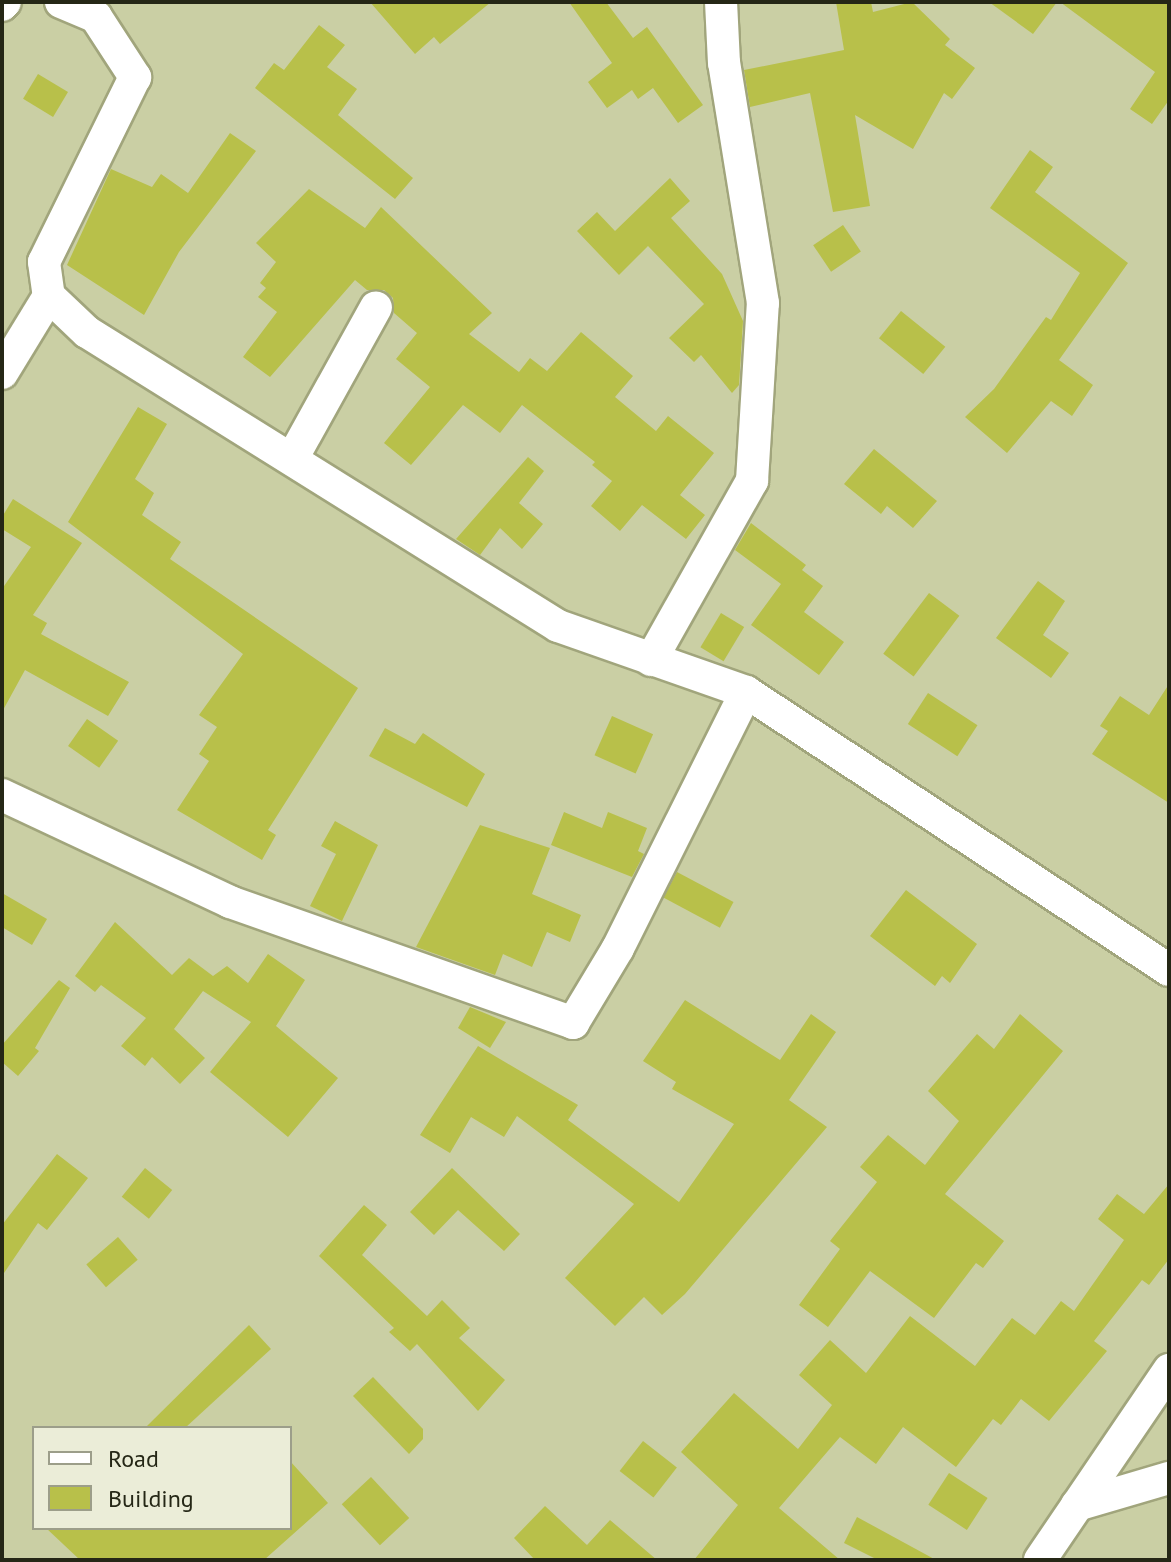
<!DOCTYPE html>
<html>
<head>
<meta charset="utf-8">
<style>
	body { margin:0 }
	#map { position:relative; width:1171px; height:1562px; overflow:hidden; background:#cacfa4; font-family:"PT Sans",sans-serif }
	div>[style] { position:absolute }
	.building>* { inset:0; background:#b8c04a; transform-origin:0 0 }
	.roads { filter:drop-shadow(2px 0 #a1a57c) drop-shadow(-2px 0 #a1a57c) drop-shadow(0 2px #a1a57c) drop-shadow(0 -2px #a1a57c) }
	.minor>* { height:32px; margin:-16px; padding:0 16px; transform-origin:16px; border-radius:16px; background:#fff }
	span { translate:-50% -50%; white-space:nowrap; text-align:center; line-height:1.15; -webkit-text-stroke:6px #ebedd8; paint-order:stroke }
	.frame { position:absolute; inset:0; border:4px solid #252716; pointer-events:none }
	.legend { position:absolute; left:32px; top:1426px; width:260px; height:104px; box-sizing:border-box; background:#ebedd8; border:2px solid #9c9e8a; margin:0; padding:10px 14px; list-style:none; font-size:24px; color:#252716 }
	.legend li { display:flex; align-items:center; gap:16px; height:40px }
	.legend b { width:40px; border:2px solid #9c9e8a }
</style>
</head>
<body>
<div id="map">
	<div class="building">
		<i style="clip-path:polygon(370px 2px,491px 2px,440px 44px,434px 37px,415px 54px)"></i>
		<i style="clip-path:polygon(569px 2px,606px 2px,633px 38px,647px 27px,703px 105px,678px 123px,653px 88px,638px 99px,632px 90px,607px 108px,588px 82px,612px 63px)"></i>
		<i style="clip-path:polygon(836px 2px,871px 2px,873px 12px,912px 2px,950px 39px,945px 45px,975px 68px,952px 99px,944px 93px,913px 149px,855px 115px,870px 206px,833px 212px,810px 93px,750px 107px,744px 70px,844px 50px)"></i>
		<i style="clip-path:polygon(989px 2px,1057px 2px,1033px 34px)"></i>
		<i style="clip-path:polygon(1060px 2px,1169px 2px,1169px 100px,1152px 124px,1130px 109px,1155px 72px)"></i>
		<i style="clip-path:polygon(319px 25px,345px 45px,327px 67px,357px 89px,338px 115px,413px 178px,395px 199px,255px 88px,274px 63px,284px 70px)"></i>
		<i style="left:38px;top:74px;width:35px;height:29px;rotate:31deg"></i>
		<i style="clip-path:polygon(230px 133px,256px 151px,179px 252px,144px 315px,67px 265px,111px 169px,152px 187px,161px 174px,188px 193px)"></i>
		<i style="clip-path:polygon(1030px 150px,1053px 167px,1035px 192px,1128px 263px,1059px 360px,1093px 385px,1072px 416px,1051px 401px,1007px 453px,965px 417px,994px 389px,1046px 317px,1051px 320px,1080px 273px,990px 208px)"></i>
		<i style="clip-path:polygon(670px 178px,690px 201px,671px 218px,722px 274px,743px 321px,739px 385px,732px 393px,701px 355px,694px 362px,669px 338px,704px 304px,648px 246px,619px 275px,577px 231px,597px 212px,615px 231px)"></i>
		<i style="clip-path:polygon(309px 189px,365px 228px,381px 207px,492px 313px,469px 334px,519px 372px,530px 358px,547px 371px,581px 332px,633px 376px,615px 397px,656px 431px,668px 416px,714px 453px,680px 495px,705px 515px,686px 539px,642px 505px,620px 531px,591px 506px,612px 481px,592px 465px,595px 462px,522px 405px,500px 433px,463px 405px,411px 465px,384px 443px,430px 387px,396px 359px,417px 333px,394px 313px,393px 298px,384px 290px,367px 290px,355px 280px,270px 377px,243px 357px,277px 312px,258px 297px,266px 288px,260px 283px,276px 262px,256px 243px)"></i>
		<i style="left:843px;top:225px;width:32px;height:36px;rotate:56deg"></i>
		<i style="left:901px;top:311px;width:57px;height:35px;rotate:39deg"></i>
		<i style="clip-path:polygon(138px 407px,167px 424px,135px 479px,154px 493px,142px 515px,181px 542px,170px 559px,358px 688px,268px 830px,276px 835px,262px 860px,177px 810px,209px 761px,199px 754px,217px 727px,199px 715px,243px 654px,68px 522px)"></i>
		<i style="clip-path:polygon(874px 449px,937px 501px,913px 528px,887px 506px,881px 514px,844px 484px)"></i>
		<i style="clip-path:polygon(528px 457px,544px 471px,519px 503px,543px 524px,522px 549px,500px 528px,480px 555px,456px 539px)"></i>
		<i style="clip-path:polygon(13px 499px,82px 543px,33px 615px,47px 623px,41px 634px,129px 682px,108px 716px,25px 670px,2px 712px,2px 589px,31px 547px,2px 529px,2px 517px)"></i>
		<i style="clip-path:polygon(751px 523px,806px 565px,802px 570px,823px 586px,804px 612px,844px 642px,819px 675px,751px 625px,781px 584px,735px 550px)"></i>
		<i style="clip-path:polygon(1038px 581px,1065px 601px,1043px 635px,1069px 653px,1051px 678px,996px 638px)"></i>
		<i style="left:929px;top:593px;width:38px;height:76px;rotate:37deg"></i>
		<i style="left:721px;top:613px;width:27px;height:40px;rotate:31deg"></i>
		<i style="clip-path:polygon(1169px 684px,1169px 803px,1092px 754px,1108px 731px,1100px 726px,1120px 696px,1149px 715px)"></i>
		<i style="left:928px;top:693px;width:59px;height:37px;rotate:33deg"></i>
		<i style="left:612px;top:716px;width:45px;height:43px;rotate:24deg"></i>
		<i style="left:87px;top:719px;width:38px;height:33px;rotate:35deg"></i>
		<i style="clip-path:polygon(385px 728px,415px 744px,423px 733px,485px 774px,467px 807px,369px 756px)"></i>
		<i style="clip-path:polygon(564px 812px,602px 828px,608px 812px,647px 828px,638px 851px,644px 854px,632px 877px,551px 845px)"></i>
		<i style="clip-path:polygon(335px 821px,378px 845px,342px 921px,310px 906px,336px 854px,321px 846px)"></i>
		<i style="clip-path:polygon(480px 825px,550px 848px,532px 894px,581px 915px,570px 942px,547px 932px,532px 967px,503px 954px,495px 975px,416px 947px)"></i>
		<i style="left:677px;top:872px;width:64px;height:29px;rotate:28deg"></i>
		<i style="clip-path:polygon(906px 890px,977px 944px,950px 983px,942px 976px,935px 986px,870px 936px)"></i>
		<i style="clip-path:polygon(2px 893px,47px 919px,32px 945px,2px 927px)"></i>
		<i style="clip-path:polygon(115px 922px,172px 975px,189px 958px,213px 976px,227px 966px,248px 983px,268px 954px,305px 980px,276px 1026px,338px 1078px,288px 1137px,210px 1072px,251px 1022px,203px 991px,174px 1029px,205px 1058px,180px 1084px,152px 1057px,145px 1066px,121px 1046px,146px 1018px,101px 985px,95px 992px,75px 976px)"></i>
		<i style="clip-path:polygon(59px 980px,70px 988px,35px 1048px,39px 1051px,18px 1076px,2px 1062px,2px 1045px)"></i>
		<i style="clip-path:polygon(685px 1000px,780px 1060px,811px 1014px,836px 1032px,789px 1100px,827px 1127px,685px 1294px,662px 1315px,644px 1297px,615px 1326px,565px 1278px,634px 1204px,517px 1116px,504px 1137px,471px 1117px,450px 1153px,420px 1135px,478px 1046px,578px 1105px,568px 1120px,679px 1202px,734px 1124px,672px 1089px,676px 1082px,643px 1061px)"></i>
		<i style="clip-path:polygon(470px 1007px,506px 1022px,490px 1048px,458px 1028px)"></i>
		<i style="clip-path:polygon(1020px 1014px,1063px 1051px,945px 1194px,1004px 1241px,983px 1268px,976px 1263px,934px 1318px,870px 1271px,828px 1327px,799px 1305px,840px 1249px,830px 1241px,877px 1182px,860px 1167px,888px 1135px,925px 1165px,959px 1121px,928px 1091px,977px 1034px,994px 1049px)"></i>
		<i style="clip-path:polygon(57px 1154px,88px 1178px,47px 1230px,38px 1223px,2px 1276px,2px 1225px)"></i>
		<i style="left:145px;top:1168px;width:35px;height:37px;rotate:39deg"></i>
		<i style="clip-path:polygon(452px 1168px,520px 1234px,504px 1251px,458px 1210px,434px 1235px,410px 1212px)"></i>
		<i style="clip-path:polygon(1169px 1184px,1169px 1259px,1149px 1285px,1142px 1280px,1094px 1341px,1107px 1351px,1049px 1421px,1021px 1399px,1001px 1425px,993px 1419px,956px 1467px,903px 1427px,876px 1464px,840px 1437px,779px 1508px,840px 1560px,694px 1560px,738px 1505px,681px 1452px,734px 1393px,798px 1449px,832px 1405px,799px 1375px,830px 1340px,866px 1373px,910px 1316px,975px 1366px,1012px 1318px,1035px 1335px,1061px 1301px,1074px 1311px,1124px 1240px,1098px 1219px,1117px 1194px,1144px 1214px)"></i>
		<i style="clip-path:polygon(364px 1205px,387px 1225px,362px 1255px,427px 1316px,442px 1300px,470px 1328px,459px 1338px,505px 1380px,478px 1411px,417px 1344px,410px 1351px,389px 1332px,394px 1328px,319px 1256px)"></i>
		<i style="left:118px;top:1237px;width:30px;height:42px;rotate:49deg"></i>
		<i style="clip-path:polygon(249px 1325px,271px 1349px,185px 1428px,145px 1428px)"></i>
		<i style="clip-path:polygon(373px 1377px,423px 1429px,423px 1439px,409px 1454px,353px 1396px)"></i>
		<i style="left:643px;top:1441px;width:43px;height:38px;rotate:38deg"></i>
		<i style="clip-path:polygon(290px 1461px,328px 1503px,264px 1560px,80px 1560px,46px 1528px,290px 1528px)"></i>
		<i style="left:949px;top:1473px;width:46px;height:38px;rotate:33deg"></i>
		<i style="left:371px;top:1477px;width:56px;height:40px;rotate:47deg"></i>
		<i style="clip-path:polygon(545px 1506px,587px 1545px,610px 1520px,657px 1560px,535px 1560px,514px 1538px)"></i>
		<i style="clip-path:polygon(857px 1517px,936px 1560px,878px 1560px,844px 1543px)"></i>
	</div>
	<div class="roads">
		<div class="minor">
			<i style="left:61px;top:2px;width:38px;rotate:23deg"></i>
			<i style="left:96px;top:17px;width:72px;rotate:57deg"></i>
			<i style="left:135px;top:77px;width:206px;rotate:116.2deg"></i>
			<i style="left:44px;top:262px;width:34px;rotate:82deg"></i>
			<i style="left:49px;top:296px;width:52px;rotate:43.5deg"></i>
			<i style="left:87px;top:332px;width:555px;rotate:31.97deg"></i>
			<i style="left:558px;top:626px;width:199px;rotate:19.3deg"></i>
			<i style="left:746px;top:692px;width:506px;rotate:33.31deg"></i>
			<i style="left:2px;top:5px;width:4px;rotate:-45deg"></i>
			<i style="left:2px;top:373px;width:90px;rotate:-58.6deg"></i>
			<i style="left:293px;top:457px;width:171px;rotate:-61deg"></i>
			<i style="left:651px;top:660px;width:206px;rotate:-60.6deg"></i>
			<i style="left:752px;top:481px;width:178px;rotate:-86.5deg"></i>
			<i style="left:763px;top:303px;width:243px;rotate:-99.2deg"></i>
			<i style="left:724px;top:63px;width:61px;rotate:-92.8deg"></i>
			<i style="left:2px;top:795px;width:252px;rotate:25.1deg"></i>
			<i style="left:230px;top:902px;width:364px;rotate:19.4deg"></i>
			<i style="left:573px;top:1023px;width:87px;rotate:-59deg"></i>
			<i style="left:618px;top:948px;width:286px;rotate:-63.4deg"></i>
			<i style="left:1077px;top:1505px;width:96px;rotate:-16.4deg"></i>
			<i style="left:1040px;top:1560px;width:230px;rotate:-55.8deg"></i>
		</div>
	</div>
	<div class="frame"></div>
	<ul class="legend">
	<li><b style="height:10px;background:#fff"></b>Road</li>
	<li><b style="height:22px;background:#b8c04a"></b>Building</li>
	</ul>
</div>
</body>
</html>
